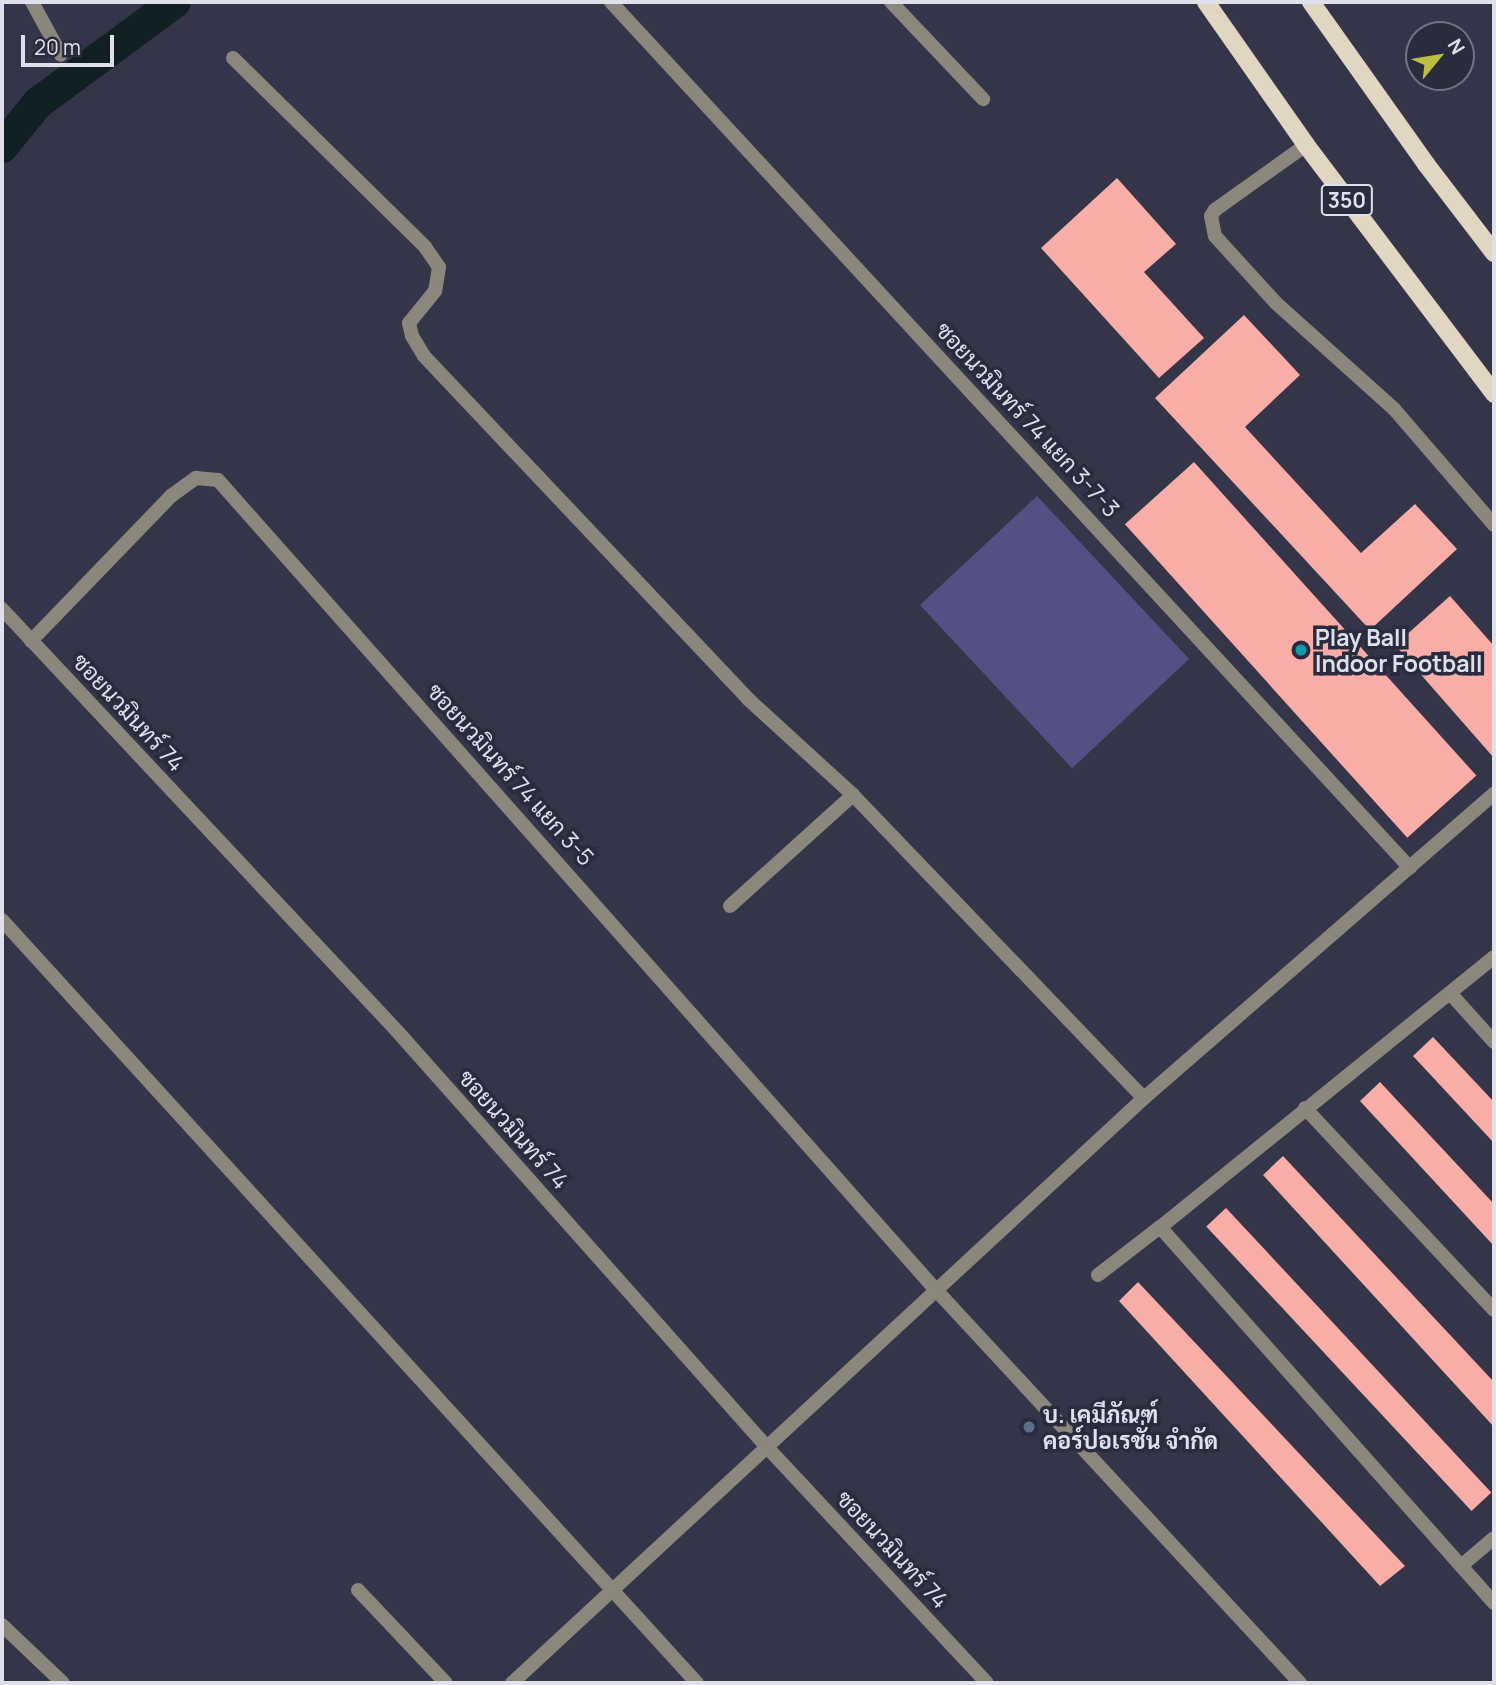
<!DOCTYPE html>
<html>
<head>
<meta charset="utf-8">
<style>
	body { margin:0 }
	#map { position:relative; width:1496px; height:1685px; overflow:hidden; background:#353549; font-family:Manrope,Sarabun,sans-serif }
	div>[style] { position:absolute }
	.green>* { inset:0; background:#535184; transform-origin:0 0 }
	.canal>* { height:32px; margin:-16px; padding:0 16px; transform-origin:16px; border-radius:16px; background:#102022 }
	.building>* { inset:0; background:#f8ada7; transform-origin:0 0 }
	.service>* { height:14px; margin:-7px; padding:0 7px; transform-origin:7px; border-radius:7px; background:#8c877d }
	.minor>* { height:14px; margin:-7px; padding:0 7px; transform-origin:7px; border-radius:7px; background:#8c877d }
	.primary>* { height:18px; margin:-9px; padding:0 9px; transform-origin:9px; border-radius:9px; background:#e1d6c2 }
	.dots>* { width:19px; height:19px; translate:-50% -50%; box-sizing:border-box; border:4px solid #2b2b3e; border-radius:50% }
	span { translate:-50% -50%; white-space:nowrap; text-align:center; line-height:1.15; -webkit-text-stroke:7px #2b2b3e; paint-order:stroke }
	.shield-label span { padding:2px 5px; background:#2b2b3e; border:2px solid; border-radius:5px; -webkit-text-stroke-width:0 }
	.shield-label { font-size:21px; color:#e0e0ed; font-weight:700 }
	.street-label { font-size:23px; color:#e0e0ed }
	.poi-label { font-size:23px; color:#e0e0ed; font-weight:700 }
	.left { translate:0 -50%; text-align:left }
	.frame { position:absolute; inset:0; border:4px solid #e0e0ed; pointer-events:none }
	.north { position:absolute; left:1405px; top:21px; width:70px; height:70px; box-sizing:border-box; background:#2b2b3e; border:2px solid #737384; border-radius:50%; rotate:60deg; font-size:19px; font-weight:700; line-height:28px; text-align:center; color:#e0e0ed }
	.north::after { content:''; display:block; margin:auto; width:24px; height:32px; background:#bebf42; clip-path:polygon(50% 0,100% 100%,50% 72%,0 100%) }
	.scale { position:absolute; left:21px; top:35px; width:93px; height:32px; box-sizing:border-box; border:4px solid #e0e0ed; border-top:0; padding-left:9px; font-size:21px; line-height:24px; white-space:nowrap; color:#e0e0ed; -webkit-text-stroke:5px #2b2b3e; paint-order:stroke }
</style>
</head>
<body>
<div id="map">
	<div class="green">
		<i style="left:1037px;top:496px;width:223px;height:160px;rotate:47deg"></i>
	</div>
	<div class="canal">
		<i style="left:2px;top:147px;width:57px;rotate:-50.7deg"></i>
		<i style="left:38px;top:103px;width:170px;rotate:-36.4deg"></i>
	</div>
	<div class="building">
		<i style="clip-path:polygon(1117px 178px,1176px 244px,1144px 272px,1204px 338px,1159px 378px,1041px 248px)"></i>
		<i style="clip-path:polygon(1244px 315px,1300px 375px,1245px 427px,1361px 553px,1415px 504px,1457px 549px,1370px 630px,1155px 398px)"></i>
		<i style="left:1194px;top:462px;width:422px;height:93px;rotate:48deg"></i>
		<i style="clip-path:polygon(1450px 596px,1494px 646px,1494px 758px,1395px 645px)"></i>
		<i style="clip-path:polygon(1433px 1037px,1494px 1102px,1494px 1143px,1413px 1056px)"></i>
		<i style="clip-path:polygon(1380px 1082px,1494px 1204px,1494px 1246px,1360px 1101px)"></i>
		<i style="clip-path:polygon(1283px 1156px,1494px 1382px,1494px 1427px,1263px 1175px)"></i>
		<i style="left:1226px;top:1208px;width:389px;height:27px;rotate:47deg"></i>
		<i style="clip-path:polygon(1138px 1282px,1405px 1566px,1380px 1586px,1119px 1301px)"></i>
	</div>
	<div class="service">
		<i style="left:1306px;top:145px;width:112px;rotate:144.5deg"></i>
		<i style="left:1215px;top:210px;width:7px;rotate:124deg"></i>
		<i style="left:1211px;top:216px;width:20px;rotate:79deg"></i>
		<i style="left:1215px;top:236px;width:91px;rotate:47.7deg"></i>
		<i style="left:1276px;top:303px;width:159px;rotate:41.9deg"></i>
		<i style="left:1394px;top:409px;width:153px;rotate:49.2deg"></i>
	</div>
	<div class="minor">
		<i style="left:32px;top:2px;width:60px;rotate:61.3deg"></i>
		<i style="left:611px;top:2px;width:1178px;rotate:47.3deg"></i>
		<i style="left:891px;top:2px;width:134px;rotate:46.5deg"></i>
		<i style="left:233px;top:58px;width:269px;rotate:44.5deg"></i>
		<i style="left:425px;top:247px;width:24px;rotate:55deg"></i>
		<i style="left:439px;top:267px;width:24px;rotate:99deg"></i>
		<i style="left:435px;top:291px;width:41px;rotate:129.1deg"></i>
		<i style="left:409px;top:323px;width:13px;rotate:77deg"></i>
		<i style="left:412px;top:336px;width:23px;rotate:59deg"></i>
		<i style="left:424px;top:356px;width:472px;rotate:46.6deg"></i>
		<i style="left:748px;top:699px;width:142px;rotate:42.4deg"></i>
		<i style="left:853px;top:795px;width:420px;rotate:46.2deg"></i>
		<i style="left:2px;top:609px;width:578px;rotate:46.89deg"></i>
		<i style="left:397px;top:1031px;width:555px;rotate:48.36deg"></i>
		<i style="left:766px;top:1446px;width:324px;rotate:47deg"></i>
		<i style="left:31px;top:641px;width:202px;rotate:-46deg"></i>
		<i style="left:171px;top:496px;width:31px;rotate:-36deg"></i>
		<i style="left:196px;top:478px;width:22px;rotate:5deg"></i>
		<i style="left:218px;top:480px;width:1082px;rotate:48.45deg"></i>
		<i style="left:936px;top:1290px;width:536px;rotate:47.19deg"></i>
		<i style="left:730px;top:906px;width:166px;rotate:-42.1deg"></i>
		<i style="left:2px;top:920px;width:1032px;rotate:47.67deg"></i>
		<i style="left:1494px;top:957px;width:429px;rotate:141deg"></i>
		<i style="left:1160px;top:1227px;width:503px;rotate:48.39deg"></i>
		<i style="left:1450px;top:993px;width:66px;rotate:48.1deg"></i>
		<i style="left:1305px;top:1108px;width:277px;rotate:46.9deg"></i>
		<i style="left:1098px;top:1275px;width:78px;rotate:-37.7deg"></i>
		<i style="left:1461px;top:1566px;width:43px;rotate:-40.3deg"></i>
		<i style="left:358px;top:1590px;width:128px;rotate:46.6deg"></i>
		<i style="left:2px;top:1625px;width:84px;rotate:43.6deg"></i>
		<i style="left:512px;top:1683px;width:861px;rotate:-42.79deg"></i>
		<i style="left:1144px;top:1098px;width:464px;rotate:-41deg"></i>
	</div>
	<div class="primary">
		<i style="left:1206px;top:2px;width:174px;rotate:55deg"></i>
		<i style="left:1306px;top:145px;width:312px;rotate:52.9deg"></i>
		<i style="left:1311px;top:2px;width:199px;rotate:54.6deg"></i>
		<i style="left:1426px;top:164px;width:112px;rotate:52.6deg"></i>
	</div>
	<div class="dots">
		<i style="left:1301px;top:650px;background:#0f9aa8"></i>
		<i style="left:1029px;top:1427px;background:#5c6f8a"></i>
	</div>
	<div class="shield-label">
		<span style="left:1347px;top:200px">350</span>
	</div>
	<div class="street-label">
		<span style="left:1028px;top:419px;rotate:47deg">ซอยนวมินทร์ 74 แยก 3-7-3</span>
		<span style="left:129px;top:712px;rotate:47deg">ซอยนวมินทร์ 74</span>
		<span style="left:511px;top:774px;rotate:48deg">ซอยนวมินทร์ 74 แยก 3-5</span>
		<span style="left:514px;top:1129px;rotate:48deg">ซอยนวมินทร์ 74</span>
		<span style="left:893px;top:1549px;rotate:47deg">ซอยนวมินทร์ 74</span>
	</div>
	<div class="poi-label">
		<span class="left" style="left:1315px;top:650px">Play Ball<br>Indoor Football</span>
		<span class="left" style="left:1043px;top:1427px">บ. เคมีภัณฑ์<br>คอร์ปอเรชั่น จำกัด</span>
	</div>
	<div class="frame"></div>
	<div class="north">N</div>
	<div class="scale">20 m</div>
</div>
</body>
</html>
